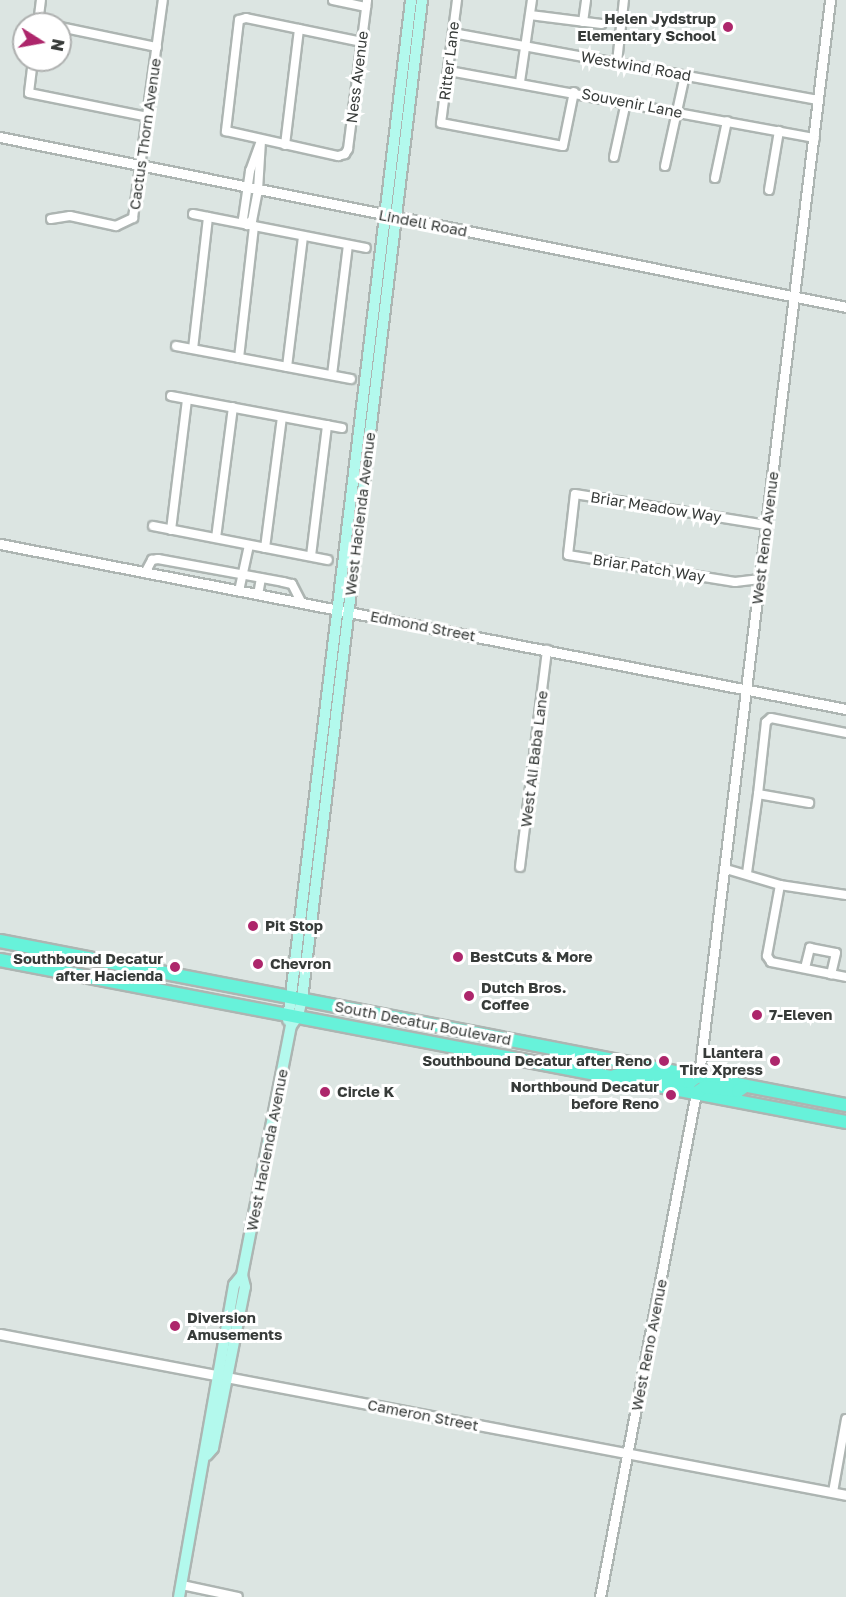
<!DOCTYPE html>
<html>
<head>
<meta charset="utf-8">
<style>
	body { margin:0 }
	#map { position:relative; width:846px; height:1597px; overflow:hidden; background:#dce5e2; font-family:"Golos Text",sans-serif }
	div>[style] { position:absolute }
	.roads { filter:drop-shadow(2px 0 #adb5b2) drop-shadow(-2px 0 #adb5b2) drop-shadow(0 2px #adb5b2) drop-shadow(0 -2px #adb5b2) }
	.minor>* { height:8px; margin:-4px; padding:0 4px; transform-origin:4px; border-radius:4px; background:#fff }
	.tertiary>* { height:9px; margin:-4.5px; padding:0 4.5px; transform-origin:4.5px; border-radius:4.5px; background:#fff }
	.secondary>* { height:10px; margin:-5px; padding:0 5px; transform-origin:5px; border-radius:5px; background:#b3f9ed }
	.primary>* { height:12px; margin:-6px; padding:0 6px; transform-origin:6px; border-radius:6px; background:#67f2da }
	.dots>* { width:16px; height:16px; translate:-50% -50%; box-sizing:border-box; border:3px solid #fff; border-radius:50% }
	span { translate:-50% -50%; white-space:nowrap; text-align:center; line-height:1.15; -webkit-text-stroke:6px #fff; paint-order:stroke }
	.poi-label { font-size:15px; color:#373b39; font-weight:700 }
	.right { translate:-100% -50%; text-align:right }
	.left { translate:0 -50%; text-align:left }
	.street-label { font-size:15px; color:#373b39 }
	.north { position:absolute; left:12px; top:12px; width:60px; height:60px; box-sizing:border-box; background:#fff; border:2px solid #afb1b0; border-radius:50%; rotate:101deg; font-size:16px; font-weight:700; line-height:24px; text-align:center; color:#373b39 }
	.north::after { content:''; display:block; margin:auto; width:21px; height:27px; background:#ad266b; clip-path:polygon(50% 0,100% 100%,50% 72%,0 100%) }
</style>
</head>
<body>
<div id="map">
	<div class="roads">
		<div class="minor">
			<i style="left:333px;top:0;width:34px;rotate:12deg"></i>
			<i style="left:457px;top:0;width:124px;rotate:97.4deg"></i>
			<i style="left:441px;top:123px;width:124px;rotate:10.7deg"></i>
			<i style="left:563px;top:146px;width:55px;rotate:-78.5deg"></i>
			<i style="left:530px;top:15px;width:72px;rotate:7.2deg"></i>
			<i style="left:583px;top:22px;width:22px;rotate:-82deg"></i>
			<i style="left:38px;top:24px;width:24px;rotate:-83deg"></i>
			<i style="left:60px;top:27px;width:99px;rotate:11.7deg"></i>
			<i style="left:453px;top:33px;width:371px;rotate:10.4deg"></i>
			<i style="left:362px;top:42px;width:118px;rotate:-168.3deg"></i>
			<i style="left:246px;top:18px;width:7px;rotate:164deg"></i>
			<i style="left:239px;top:20px;width:112px;rotate:96.7deg"></i>
			<i style="left:226px;top:131px;width:115px;rotate:12.6deg"></i>
			<i style="left:338px;top:156px;width:7px;rotate:-16deg"></i>
			<i style="left:345px;top:154px;width:6px;rotate:-59deg"></i>
			<i style="left:348px;top:149px;width:150px;rotate:-82.7deg"></i>
			<i style="left:33px;top:60px;width:33px;rotate:97deg"></i>
			<i style="left:29px;top:93px;width:121px;rotate:11.4deg"></i>
			<i style="left:617px;top:62px;width:62px;rotate:-83.6deg"></i>
			<i style="left:449px;top:71px;width:372px;rotate:10.4deg"></i>
			<i style="left:520px;top:82px;width:83px;rotate:-81.7deg"></i>
			<i style="left:261px;top:141px;width:49px;rotate:93.5deg"></i>
			<i style="left:258px;top:190px;width:31px;rotate:101deg"></i>
			<i style="left:252px;top:220px;width:7px;rotate:135deg"></i>
			<i style="left:247px;top:225px;width:7px;rotate:-124deg"></i>
			<i style="left:243px;top:219px;width:49px;rotate:-81.7deg"></i>
			<i style="left:250px;top:171px;width:32px;rotate:-70deg"></i>
			<i style="left:285px;top:145px;width:117px;rotate:-83.1deg"></i>
			<i style="left:614px;top:157px;width:56px;rotate:-77.7deg"></i>
			<i style="left:665px;top:166px;width:93px;rotate:-77.6deg"></i>
			<i style="left:715px;top:178px;width:58px;rotate:-78.1deg"></i>
			<i style="left:769px;top:190px;width:60px;rotate:-80.4deg"></i>
			<i style="left:193px;top:214px;width:176px;rotate:11.1deg"></i>
			<i style="left:51px;top:219px;width:19px;rotate:-9deg"></i>
			<i style="left:70px;top:216px;width:47px;rotate:12.3deg"></i>
			<i style="left:116px;top:226px;width:19px;rotate:-25deg"></i>
			<i style="left:133px;top:218px;width:220px;rotate:-82.2deg"></i>
			<i style="left:176px;top:346px;width:178px;rotate:10.7deg"></i>
			<i style="left:193px;top:349px;width:133px;rotate:-83.5deg"></i>
			<i style="left:239px;top:358px;width:133px;rotate:-83.5deg"></i>
			<i style="left:287px;top:367px;width:132px;rotate:-83deg"></i>
			<i style="left:332px;top:375px;width:131px;rotate:-83deg"></i>
			<i style="left:171px;top:396px;width:174px;rotate:10.6deg"></i>
			<i style="left:153px;top:526px;width:178px;rotate:11deg"></i>
			<i style="left:171px;top:530px;width:132px;rotate:-83deg"></i>
			<i style="left:216px;top:538px;width:132px;rotate:-82.6deg"></i>
			<i style="left:265px;top:548px;width:132px;rotate:-82.6deg"></i>
			<i style="left:311px;top:556px;width:132px;rotate:-83deg"></i>
			<i style="left:145px;top:573px;width:15px;rotate:-62deg"></i>
			<i style="left:152px;top:560px;width:6px;rotate:-9deg"></i>
			<i style="left:158px;top:559px;width:127px;rotate:10.4deg"></i>
			<i style="left:283px;top:582px;width:9px;rotate:13deg"></i>
			<i style="left:292px;top:584px;width:22px;rotate:63deg"></i>
			<i style="left:760px;top:579px;width:25px;rotate:173deg"></i>
			<i style="left:735px;top:582px;width:169px;rotate:-170.8deg"></i>
			<i style="left:568px;top:555px;width:61px;rotate:-83.5deg"></i>
			<i style="left:575px;top:494px;width:194px;rotate:9.2deg"></i>
			<i style="left:239px;top:591px;width:47px;rotate:-77.7deg"></i>
			<i style="left:258px;top:595px;width:17px;rotate:-80deg"></i>
			<i style="left:758px;top:794px;width:72px;rotate:-83.7deg"></i>
			<i style="left:766px;top:722px;width:6px;rotate:-39deg"></i>
			<i style="left:771px;top:718px;width:76px;rotate:11.3deg"></i>
			<i style="left:520px;top:867px;width:219px;rotate:-82.9deg"></i>
			<i style="left:726px;top:869px;width:56px;rotate:16.5deg"></i>
			<i style="left:747px;top:873px;width:80px;rotate:-82.1deg"></i>
			<i style="left:758px;top:794px;width:52px;rotate:10deg"></i>
			<i style="left:846px;top:895px;width:67px;rotate:-171.4deg"></i>
			<i style="left:780px;top:885px;width:72px;rotate:100.4deg"></i>
			<i style="left:767px;top:956px;width:7px;rotate:56deg"></i>
			<i style="left:771px;top:962px;width:76px;rotate:11.3deg"></i>
			<i style="left:805px;top:968px;width:21px;rotate:-76deg"></i>
			<i style="left:810px;top:948px;width:26px;rotate:11deg"></i>
			<i style="left:836px;top:953px;width:22px;rotate:103deg"></i>
			<i style="left:833px;top:1492px;width:74px;rotate:-79.9deg"></i>
			<i style="left:182px;top:1585px;width:57px;rotate:12.1deg"></i>
		</div>
		<div class="tertiary">
			<i style="left:0;top:137px;width:863px;rotate:11.36deg"></i>
			<i style="left:0;top:544px;width:862px;rotate:11.04deg"></i>
			<i style="left:699px;top:1075px;width:1083px;rotate:-83.05deg"></i>
			<i style="left:0;top:1334px;width:861px;rotate:10.77deg"></i>
			<i style="left:600px;top:1597px;width:513px;rotate:-79.22deg"></i>
		</div>
		<div class="secondary">
			<i style="left:288px;top:1020px;width:1027px;rotate:-83.12deg"></i>
			<i style="left:207px;top:1455px;width:9px;rotate:-49deg"></i>
			<i style="left:213px;top:1448px;width:164px;rotate:-78.8deg"></i>
			<i style="left:245px;top:1287px;width:12px;rotate:-104deg"></i>
			<i style="left:242px;top:1275px;width:254px;rotate:-78.9deg"></i>
			<i style="left:291px;top:1026px;width:12px;rotate:-55deg"></i>
			<i style="left:298px;top:1016px;width:17px;rotate:-77deg"></i>
			<i style="left:302px;top:999px;width:1006px;rotate:-83.15deg"></i>
			<i style="left:179px;top:1597px;width:317px;rotate:-80deg"></i>
			<i style="left:234px;top:1285px;width:13px;rotate:-51deg"></i>
		</div>
		<div class="primary">
			<i style="left:0;top:941px;width:862px;rotate:10.97deg"></i>
			<i style="left:0;top:960px;width:861px;rotate:10.84deg"></i>
			<i style="left:614px;top:1076px;width:18px;rotate:-13deg"></i>
			<i style="left:632px;top:1072px;width:59px;rotate:9.8deg"></i>
			<i style="left:690px;top:1082px;width:11px;rotate:-38deg"></i>
			<i style="left:696px;top:1093px;width:11px;rotate:-34deg"></i>
			<i style="left:705px;top:1087px;width:33px;rotate:7deg"></i>
			<i style="left:738px;top:1091px;width:7px;rotate:-34deg"></i>
		</div>
	</div>
	<div class="dots">
		<i style="left:728px;top:27px;background:#ad266b"></i>
		<i style="left:253px;top:926px;background:#ad266b"></i>
		<i style="left:458px;top:957px;background:#ad266b"></i>
		<i style="left:258px;top:964px;background:#ad266b"></i>
		<i style="left:175px;top:967px;background:#ad266b"></i>
		<i style="left:469px;top:996px;background:#ad266b"></i>
		<i style="left:757px;top:1015px;background:#ad266b"></i>
		<i style="left:664px;top:1061px;background:#ad266b"></i>
		<i style="left:775px;top:1061px;background:#ad266b"></i>
		<i style="left:325px;top:1092px;background:#ad266b"></i>
		<i style="left:671px;top:1095px;background:#ad266b"></i>
		<i style="left:175px;top:1326px;background:#ad266b"></i>
	</div>
	<div class="poi-label">
		<span class="right" style="left:716px;top:27px">Helen Jydstrup<br>Elementary School</span>
		<span class="left" style="left:265px;top:926px">Pit Stop</span>
		<span class="left" style="left:470px;top:957px">BestCuts &amp; More</span>
		<span class="right" style="left:163px;top:967px">Southbound Decatur<br>after Hacienda</span>
		<span class="left" style="left:270px;top:964px">Chevron</span>
		<span class="left" style="left:481px;top:996px">Dutch Bros.<br>Coffee</span>
		<span class="left" style="left:769px;top:1015px">7-Eleven</span>
		<span class="right" style="left:763px;top:1061px">Llantera<br>Tire Xpress</span>
		<span class="right" style="left:652px;top:1061px">Southbound Decatur after Reno</span>
		<span class="right" style="left:659px;top:1095px">Northbound Decatur<br>before Reno</span>
		<span class="left" style="left:337px;top:1092px">Circle K</span>
		<span class="left" style="left:187px;top:1326px">Diversion<br>Amusements</span>
	</div>
	<div class="street-label">
		<span style="left:449px;top:61px;rotate:-83deg">Ritter Lane</span>
		<span style="left:636px;top:66px;rotate:10deg">Westwind Road</span>
		<span style="left:357px;top:77px;rotate:-83deg">Ness Avenue</span>
		<span style="left:632px;top:103px;rotate:11deg">Souvenir Lane</span>
		<span style="left:145px;top:134px;rotate:-82deg">Cactus Thorn Avenue</span>
		<span style="left:423px;top:223px;rotate:11deg">Lindell Road</span>
		<span style="left:656px;top:507px;rotate:9deg">Briar Meadow Way</span>
		<span style="left:360px;top:514px;rotate:-83deg">West Hacienda Avenue</span>
		<span style="left:765px;top:538px;rotate:-83deg">West Reno Avenue</span>
		<span style="left:649px;top:568px;rotate:9deg">Briar Patch Way</span>
		<span style="left:423px;top:626px;rotate:11deg">Edmond Street</span>
		<span style="left:534px;top:759px;rotate:-83deg">West Ali Baba Lane</span>
		<span style="left:423px;top:1023px;rotate:11deg">South Decatur Boulevard</span>
		<span style="left:267px;top:1150px;rotate:-79deg">West Hacienda Avenue</span>
		<span style="left:649px;top:1345px;rotate:-79deg">West Reno Avenue</span>
		<span style="left:423px;top:1415px;rotate:11deg">Cameron Street</span>
	</div>
	<div class="north">N</div>
</div>
</body>
</html>
